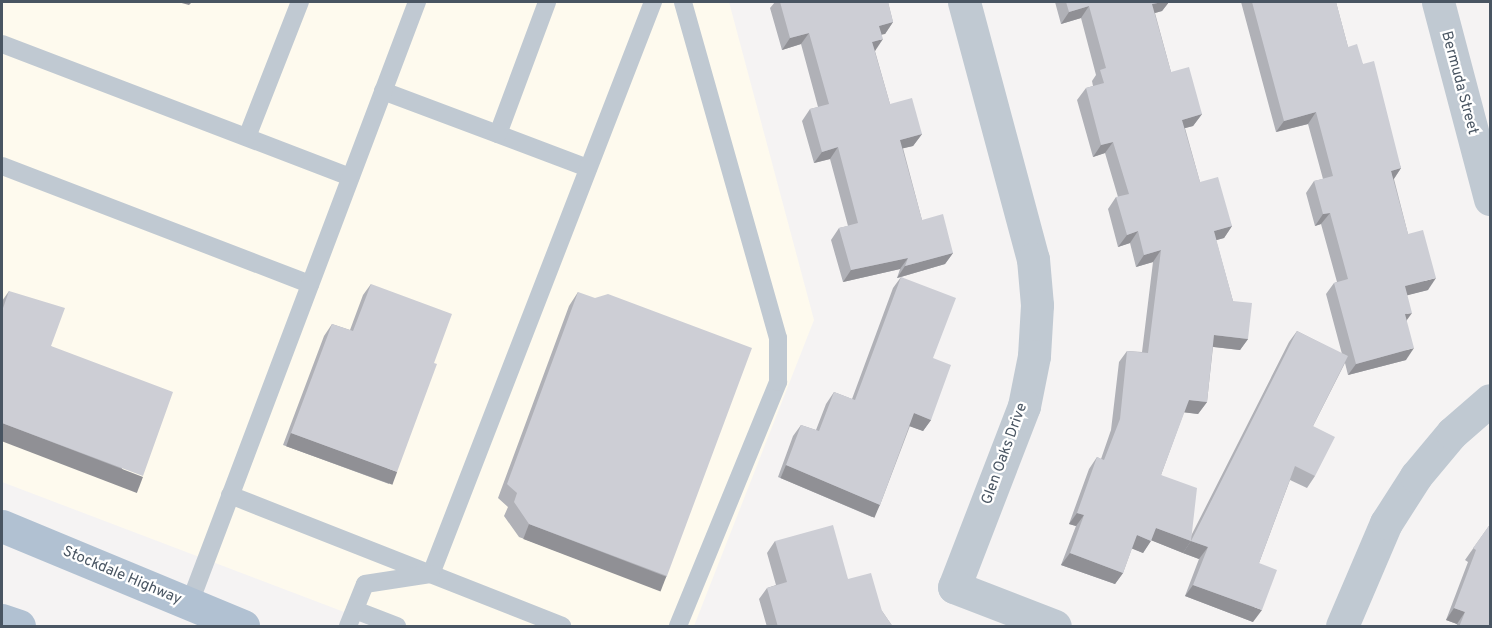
<!DOCTYPE html>
<html>
<head>
<meta charset="utf-8">
<style>
	body { margin:0 }
	#map { position:relative; width:1492px; height:628px; overflow:hidden; background:#f5f3f3; font-family:Overpass,sans-serif }
	div>[style] { position:absolute }
	.commercial>* { inset:0; background:#fefaee }
	.service>* { height:18px; margin:-9px; padding:0 9px; transform-origin:9px; border-radius:9px; background:#c0c9d2 }
	.minor>* { height:33px; margin:-16.5px; padding:0 16.5px; transform-origin:16.5px; border-radius:16.5px; background:#c0c9d2 }
	.primary>* { height:33px; margin:-16.5px; padding:0 16.5px; transform-origin:16.5px; border-radius:16.5px; background:#b1c1d2 }
	.wall>* { inset:0; background:#b0b1b7 }
	.shaded-wall>* { inset:0; background:#909095; transform-origin:0 0 }
	.building>* { inset:0; background:#cdced5 }
	span { translate:-50% -50%; white-space:nowrap; text-align:center; line-height:1.15; -webkit-text-stroke:4.5px #fff; paint-order:stroke }
	.street-label { font-size:15px; color:#495562 }
	.frame { position:absolute; inset:0; border:3px solid #495562; pointer-events:none }
</style>
</head>
<body>
<div id="map">
	<div class="commercial">
		<i style="clip-path:polygon(2px 2px,729px 2px,814px 320px,694px 626px,381px 626px,2px 482px)"></i>
	</div>
	<div class="service">
		<i style="left:2px;top:44px;width:373px;rotate:20.9deg"></i>
		<i style="left:383px;top:91px;width:219px;rotate:20.6deg"></i>
		<i style="left:498px;top:134px;width:141px;rotate:-69.6deg"></i>
		<i style="left:247px;top:137px;width:145px;rotate:-68.6deg"></i>
		<i style="left:2px;top:166px;width:330px;rotate:21deg"></i>
		<i style="left:230px;top:495px;width:357px;rotate:21.5deg"></i>
		<i style="left:431px;top:574px;width:614px;rotate:-68.79deg"></i>
		<i style="left:189px;top:605px;width:645px;rotate:-69.29deg"></i>
		<i style="left:355px;top:610px;width:45px;rotate:20.9deg"></i>
		<i style="left:348px;top:626px;width:45px;rotate:-68deg"></i>
		<i style="left:365px;top:584px;width:66px;rotate:-8.7deg"></i>
		<i style="left:678px;top:626px;width:264px;rotate:-67.7deg"></i>
		<i style="left:778px;top:382px;width:44px;rotate:-90deg"></i>
		<i style="left:778px;top:338px;width:349px;rotate:-105.8deg"></i>
	</div>
	<div class="minor">
		<i style="left:964px;top:2px;width:266px;rotate:75deg"></i>
		<i style="left:1033px;top:259px;width:46px;rotate:85deg"></i>
		<i style="left:1037px;top:305px;width:51px;rotate:93.4deg"></i>
		<i style="left:1034px;top:356px;width:51px;rotate:101.3deg"></i>
		<i style="left:1024px;top:406px;width:194px;rotate:111.1deg"></i>
		<i style="left:954px;top:587px;width:108px;rotate:21.1deg"></i>
		<i style="left:1438px;top:2px;width:204px;rotate:75.2deg"></i>
		<i style="left:1342px;top:626px;width:112px;rotate:-66.9deg"></i>
		<i style="left:1386px;top:523px;width:56px;rotate:-57.4deg"></i>
		<i style="left:1416px;top:476px;width:56px;rotate:-50.1deg"></i>
		<i style="left:1452px;top:433px;width:50px;rotate:-41deg"></i>
	</div>
	<div class="primary">
		<i style="left:2px;top:526px;width:261px;rotate:22.5deg"></i>
		<i style="left:2px;top:620px;width:18px;rotate:19deg"></i>
	</div>
	<div class="wall">
		<i style="clip-path:polygon(775px 2px,888px 2px,893px 22px,885px 34px,882px 34px,875px 51px,890px 104px,922px 134px,913px 146px,903px 148px,922px 220px,953px 253px,945px 264px,901px 277px,933px 358px,931px 420px,923px 431px,910px 426px,880px 505px,872px 517px,778px 477px,793px 436px,801px 425px,816px 430px,826px 404px,834px 392px,852px 399px,893px 288px,901px 277px,897px 278px,900px 269px,843px 282px,831px 240px,839px 228px,848px 226px,830px 159px,814px 163px,802px 121px,810px 109px,818px 107px,801px 44px,782px 50px,770px 8px)"></i>
		<i style="clip-path:polygon(1055px 2px,1169px 2px,1162px 11px,1155px 13px,1171px 72px,1202px 114px,1193px 126px,1185px 128px,1200px 182px,1232px 226px,1224px 238px,1216px 240px,1233px 301px,1248px 339px,1240px 350px,1213px 347px,1207px 402px,1198px 414px,1184px 412px,1161px 475px,1191px 536px,1289px 342px,1297px 331px,1342px 354px,1326px 294px,1334px 283px,1337px 282px,1321px 224px,1315px 226px,1306px 193px,1314px 181px,1323px 179px,1308px 124px,1276px 132px,1241px 2px,1336px 2px,1348px 47px,1363px 64px,1401px 168px,1394px 179px,1408px 234px,1428px 290px,1407px 295px,1406px 360px,1348px 375px,1345px 363px,1313px 426px,1315px 476px,1307px 488px,1290px 480px,1259px 563px,1253px 622px,1185px 596px,1199px 559px,1183px 553px,1184px 550px,1183px 553px,1151px 540px,1143px 553px,1132px 548px,1123px 573px,1115px 584px,1061px 565px,1076px 526px,1069px 524px,1089px 469px,1097px 457px,1101px 459px,1111px 430px,1119px 362px,1127px 351px,1142px 352px,1153px 262px,1136px 267px,1130px 243px,1118px 247px,1108px 209px,1116px 197px,1118px 197px,1105px 153px,1093px 157px,1077px 100px,1086px 88px,1093px 86px,1092px 81px,1096px 75px,1081px 18px,1061px 24px)"></i>
		<i style="clip-path:polygon(371px 284px,389px 484px,283px 445px,324px 336px,332px 324px,350px 330px,363px 295px)"></i>
		<i style="clip-path:polygon(9px 291px,51px 346px,134px 489px,2px 440px,2px 301px)"></i>
		<i style="clip-path:polygon(578px 292px,667px 576px,657px 589px,519px 537px,504px 516px,508px 507px,498px 498px,569px 306px)"></i>
		<i style="clip-path:polygon(1491px 523px,1491px 627px,1456px 627px,1457px 624px,1446px 620px,1468px 562px,1465px 560px)"></i>
		<i style="clip-path:polygon(775px 541px,848px 579px,882px 611px,893px 627px,767px 627px,759px 599px,767px 588px,776px 585px,767px 553px)"></i>
	</div>
	<div class="shaded-wall">
		<i style="clip-path:polygon(178px 2px,192px 2px,189px 5px)"></i>
		<i style="clip-path:polygon(1163px 2px,1169px 2px,1162px 11px,1144px 16px,1152px 4px)"></i>
		<i style="clip-path:polygon(1089px 6px,1081px 18px,1061px 24px,1069px 12px)"></i>
		<i style="clip-path:polygon(893px 22px,885px 34px,871px 37px,879px 26px)"></i>
		<i style="clip-path:polygon(809px 33px,801px 44px,782px 50px,790px 38px)"></i>
		<i style="clip-path:polygon(883px 39px,875px 51px,872px 42px)"></i>
		<i style="clip-path:polygon(1316px 112px,1308px 124px,1276px 132px,1284px 121px)"></i>
		<i style="clip-path:polygon(1202px 114px,1193px 126px,1174px 131px,1182px 120px)"></i>
		<i style="clip-path:polygon(922px 134px,913px 146px,892px 151px,900px 140px)"></i>
		<i style="clip-path:polygon(1113px 142px,1105px 153px,1093px 157px,1101px 145px)"></i>
		<i style="clip-path:polygon(838px 147px,830px 159px,814px 163px,822px 152px)"></i>
		<i style="clip-path:polygon(1401px 168px,1393px 180px,1391px 171px)"></i>
		<i style="clip-path:polygon(1330px 213px,1321px 224px,1315px 226px,1323px 214px)"></i>
		<i style="clip-path:polygon(1232px 226px,1224px 238px,1206px 243px,1214px 231px)"></i>
		<i style="clip-path:polygon(1138px 231px,1130px 243px,1118px 247px,1127px 235px)"></i>
		<i style="clip-path:polygon(1161px 250px,1153px 262px,1136px 267px,1144px 255px)"></i>
		<i style="clip-path:polygon(953px 253px,945px 264px,897px 278px,905px 266px)"></i>
		<i style="clip-path:polygon(908px 258px,900px 269px,843px 282px,851px 270px)"></i>
		<i style="clip-path:polygon(1436px 278px,1428px 290px,1397px 298px,1405px 286px)"></i>
		<i style="clip-path:polygon(1412px 313px,1404px 324px,1405px 314px)"></i>
		<i style="clip-path:polygon(1214px 335px,1248px 339px,1240px 350px,1206px 346px)"></i>
		<i style="clip-path:polygon(1414px 348px,1406px 360px,1348px 375px,1356px 364px)"></i>
		<i style="clip-path:polygon(1189px 400px,1207px 402px,1198px 414px,1181px 412px)"></i>
		<i style="clip-path:polygon(914px 413px,931px 420px,923px 431px,906px 425px)"></i>
		<i style="left:2px;top:423px;width:151px;height:17px;rotate:21deg"></i>
		<i style="left:291px;top:433px;width:113px;height:14px;rotate:20deg"></i>
		<i style="left:786px;top:465px;width:102px;height:14px;rotate:23deg"></i>
		<i style="clip-path:polygon(1077px 513px,1084px 515px,1076px 526px,1069px 524px)"></i>
		<i style="left:529px;top:524px;width:147px;height:16px;rotate:21deg"></i>
		<i style="clip-path:polygon(1156px 528px,1191px 541px,1183px 553px,1148px 539px)"></i>
		<i style="clip-path:polygon(1137px 535px,1151px 541px,1143px 553px,1128px 547px)"></i>
		<i style="clip-path:polygon(1191px 541px,1208px 547px,1199px 559px,1183px 553px)"></i>
		<i style="clip-path:polygon(1070px 553px,1123px 573px,1115px 584px,1061px 565px)"></i>
		<i style="clip-path:polygon(1193px 585px,1262px 610px,1253px 622px,1185px 596px)"></i>
		<i style="clip-path:polygon(1454px 608px,1465px 612px,1457px 624px,1446px 620px)"></i>
	</div>
	<div class="building">
		<i style="clip-path:polygon(780px 2px,888px 2px,893px 22px,879px 26px,883px 39px,872px 42px,890px 104px,912px 98px,922px 134px,900px 140px,922px 220px,943px 214px,953px 253px,905px 266px,908px 258px,851px 270px,839px 228px,858px 223px,838px 147px,822px 152px,810px 109px,829px 104px,809px 33px,790px 38px)"></i>
		<i style="clip-path:polygon(1066px 2px,1163px 2px,1152px 4px,1171px 72px,1189px 67px,1202px 114px,1182px 120px,1200px 182px,1218px 177px,1232px 226px,1214px 231px,1233px 301px,1252px 303px,1248px 339px,1214px 335px,1207px 402px,1189px 400px,1161px 475px,1197px 488px,1191px 541px,1156px 528px,1151px 541px,1137px 535px,1123px 573px,1070px 553px,1084px 515px,1077px 513px,1097px 457px,1104px 460px,1120px 419px,1127px 351px,1148px 353px,1161px 250px,1144px 255px,1138px 231px,1127px 235px,1116px 197px,1129px 194px,1113px 142px,1101px 145px,1086px 88px,1104px 83px,1100px 70px,1106px 68px,1089px 6px,1069px 12px)"></i>
		<i style="clip-path:polygon(1252px 2px,1336px 2px,1348px 47px,1357px 44px,1363px 64px,1374px 61px,1401px 168px,1391px 171px,1408px 234px,1423px 230px,1436px 278px,1405px 286px,1412px 313px,1405px 314px,1414px 348px,1356px 364px,1334px 283px,1348px 279px,1330px 213px,1323px 214px,1314px 181px,1333px 176px,1316px 112px,1284px 121px)"></i>
		<i style="clip-path:polygon(901px 277px,956px 298px,933px 358px,951px 365px,931px 420px,914px 413px,880px 505px,786px 465px,801px 425px,819px 431px,834px 392px,855px 400px)"></i>
		<i style="clip-path:polygon(371px 284px,452px 314px,434px 363px,437px 364px,397px 472px,291px 433px,332px 324px,353px 331px)"></i>
		<i style="clip-path:polygon(9px 291px,65px 308px,51px 346px,173px 392px,143px 476px,2px 423px,2px 311px)"></i>
		<i style="clip-path:polygon(578px 292px,595px 298px,608px 294px,752px 348px,667px 576px,529px 524px,514px 502px,517px 493px,507px 484px)"></i>
		<i style="clip-path:polygon(1297px 331px,1348px 356px,1313px 426px,1335px 437px,1315px 476px,1295px 466px,1259px 563px,1277px 570px,1262px 610px,1193px 585px,1208px 547px,1191px 541px)"></i>
		<i style="clip-path:polygon(1491px 523px,1491px 627px,1459px 627px,1465px 612px,1454px 608px,1476px 550px,1473px 548px)"></i>
		<i style="clip-path:polygon(833px 525px,848px 579px,871px 573px,882px 611px,893px 627px,778px 627px,767px 588px,787px 582px,775px 541px)"></i>
	</div>
	<div class="street-label">
		<span style="left:1459px;top:83px;rotate:75deg">Bermuda Street</span>
		<span style="left:1005px;top:454px;rotate:-70deg">Glen Oaks Drive</span>
		<span style="left:122px;top:576px;rotate:23deg">Stockdale Highway</span>
	</div>
	<div class="frame"></div>
</div>
</body>
</html>
